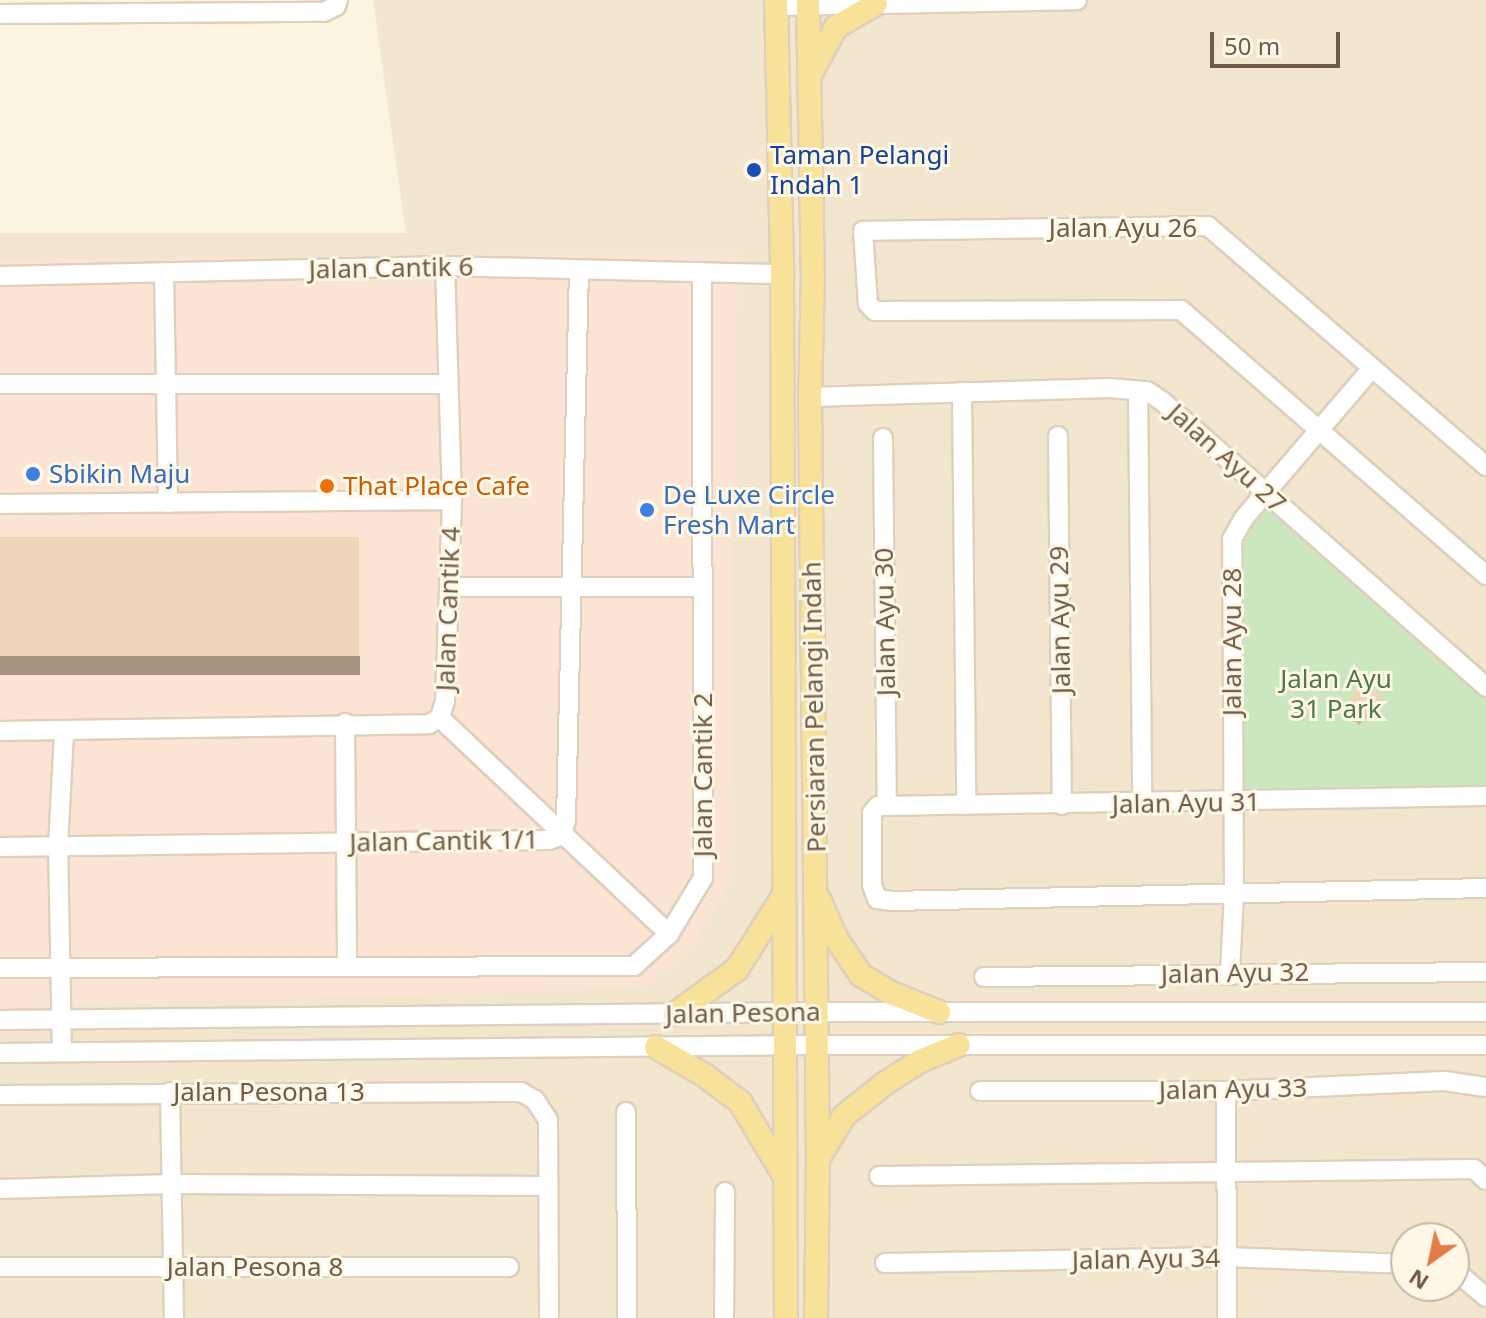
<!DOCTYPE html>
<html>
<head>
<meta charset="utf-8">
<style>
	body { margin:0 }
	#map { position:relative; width:1486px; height:1318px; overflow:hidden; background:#fbf4df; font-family:"Noto Sans",sans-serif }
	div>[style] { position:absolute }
	.residential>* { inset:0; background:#f2e6ce }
	.commercial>* { inset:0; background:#fbe4d3 }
	.green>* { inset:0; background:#cae7bf }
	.roads { filter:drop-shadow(2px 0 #ded0bc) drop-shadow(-2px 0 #ded0bc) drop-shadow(0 2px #ded0bc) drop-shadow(0 -2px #ded0bc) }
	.minor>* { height:18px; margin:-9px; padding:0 9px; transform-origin:9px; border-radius:9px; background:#fff }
	.major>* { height:22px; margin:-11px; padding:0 11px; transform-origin:11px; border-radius:11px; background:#f8e199 }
	.wall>* { inset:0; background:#ceb79e; transform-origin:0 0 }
	.shaded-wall>* { inset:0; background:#a79581; transform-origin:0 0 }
	.building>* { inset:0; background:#efd5b8; transform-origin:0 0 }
	.dots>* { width:22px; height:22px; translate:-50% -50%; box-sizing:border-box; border:4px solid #fef7e5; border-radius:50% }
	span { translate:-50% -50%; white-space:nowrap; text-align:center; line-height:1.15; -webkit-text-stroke:6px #fef7e5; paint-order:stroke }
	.transit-label { font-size:26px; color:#164399 }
	.left { translate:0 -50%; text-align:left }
	.street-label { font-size:26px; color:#705b48 }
	.shop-label { font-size:26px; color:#366cbe }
	.food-label { font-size:26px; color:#c56008 }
	.park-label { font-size:26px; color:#4d7b43 }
	.north { position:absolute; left:1390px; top:1222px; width:80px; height:80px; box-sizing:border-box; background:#fef7e5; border:2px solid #c5b9a6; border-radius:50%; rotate:213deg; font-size:22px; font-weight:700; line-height:32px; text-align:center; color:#705b48 }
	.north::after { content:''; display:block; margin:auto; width:28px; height:36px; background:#e17e48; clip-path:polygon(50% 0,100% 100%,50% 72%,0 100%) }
	.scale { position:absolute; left:1210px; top:32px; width:130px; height:36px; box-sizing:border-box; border:4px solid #705b48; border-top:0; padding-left:10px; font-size:24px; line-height:28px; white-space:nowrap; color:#705b48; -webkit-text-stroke:6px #fef7e5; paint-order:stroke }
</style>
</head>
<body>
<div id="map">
	<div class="residential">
		<i style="clip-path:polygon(evenodd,373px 0,1486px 0,1486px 1318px,0 1318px,0 233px,406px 233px,373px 0,1406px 1238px,1454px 1238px,1454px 1286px,1406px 1286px,1406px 1238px)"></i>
	</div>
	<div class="commercial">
		<i style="clip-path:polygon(737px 254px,729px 884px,693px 946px,642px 988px,0 1007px,0 259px)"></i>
	</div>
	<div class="green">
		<i style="clip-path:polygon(1267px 503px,1486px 697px,1486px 789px,1239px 796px,1238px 545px,1249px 523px)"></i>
	</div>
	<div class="roads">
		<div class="minor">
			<i style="left:776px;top:6px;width:301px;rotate:-1.1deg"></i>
			<i style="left:0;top:14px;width:324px;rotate:-0.4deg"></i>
			<i style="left:324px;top:12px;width:13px;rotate:-27deg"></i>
			<i style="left:336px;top:6px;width:6px;rotate:-72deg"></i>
			<i style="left:164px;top:272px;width:231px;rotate:89deg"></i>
			<i style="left:0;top:276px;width:445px;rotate:-1.3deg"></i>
			<i style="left:445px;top:266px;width:337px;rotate:1.4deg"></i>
			<i style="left:0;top:384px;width:447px"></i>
			<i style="left:1138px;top:391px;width:413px;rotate:89.4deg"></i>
			<i style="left:962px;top:392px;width:413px;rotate:89.4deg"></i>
			<i style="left:810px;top:397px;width:300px;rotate:-1.7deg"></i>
			<i style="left:1110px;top:388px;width:37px;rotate:5deg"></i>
			<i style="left:1147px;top:391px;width:18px;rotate:34deg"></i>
			<i style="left:1162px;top:401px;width:432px;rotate:41.4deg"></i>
			<i style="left:1058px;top:436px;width:369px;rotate:89.4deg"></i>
			<i style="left:883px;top:438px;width:368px;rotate:89.4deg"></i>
			<i style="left:1486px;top:466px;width:367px;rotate:-139.2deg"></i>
			<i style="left:1208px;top:226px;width:345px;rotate:179.2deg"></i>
			<i style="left:863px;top:231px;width:73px;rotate:86.1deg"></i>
			<i style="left:868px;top:304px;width:10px;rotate:45deg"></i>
			<i style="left:875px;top:311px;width:306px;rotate:-0.2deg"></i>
			<i style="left:1181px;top:310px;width:404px;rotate:41deg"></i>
			<i style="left:0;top:504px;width:452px;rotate:-0.5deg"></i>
			<i style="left:449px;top:587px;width:254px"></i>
			<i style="left:440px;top:718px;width:315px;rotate:43.3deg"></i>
			<i style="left:345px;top:723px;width:244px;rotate:89.5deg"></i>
			<i style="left:0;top:731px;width:429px;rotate:-0.9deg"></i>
			<i style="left:429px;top:724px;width:13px;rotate:-29deg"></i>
			<i style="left:440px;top:718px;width:18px;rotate:-74deg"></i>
			<i style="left:445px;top:701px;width:201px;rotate:-88deg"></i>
			<i style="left:452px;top:500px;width:234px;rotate:-91.7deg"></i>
			<i style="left:1486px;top:796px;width:608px;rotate:179.06deg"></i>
			<i style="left:878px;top:806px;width:9px;rotate:131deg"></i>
			<i style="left:872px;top:813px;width:72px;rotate:90deg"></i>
			<i style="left:872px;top:885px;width:15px;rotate:70deg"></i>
			<i style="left:877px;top:899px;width:14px;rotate:8deg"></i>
			<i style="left:891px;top:901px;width:595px;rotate:-1.25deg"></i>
			<i style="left:0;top:847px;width:549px;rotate:-0.73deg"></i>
			<i style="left:549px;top:840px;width:14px;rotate:-21deg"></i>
			<i style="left:562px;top:835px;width:16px;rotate:-75deg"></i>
			<i style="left:566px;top:820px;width:550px;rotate:-88.65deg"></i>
			<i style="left:0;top:968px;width:634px;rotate:-0.18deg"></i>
			<i style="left:634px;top:966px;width:47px;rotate:-42.4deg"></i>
			<i style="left:669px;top:934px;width:66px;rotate:-58.7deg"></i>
			<i style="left:703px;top:878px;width:606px;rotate:-90.09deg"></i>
			<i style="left:1230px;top:972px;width:78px;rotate:-87.1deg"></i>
			<i style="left:1234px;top:894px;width:355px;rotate:-90.3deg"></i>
			<i style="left:1232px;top:539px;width:24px;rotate:-60deg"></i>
			<i style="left:1244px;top:518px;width:197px;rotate:-49.5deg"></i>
			<i style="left:984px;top:977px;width:502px;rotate:-0.57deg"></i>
			<i style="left:0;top:1020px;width:815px;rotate:-0.56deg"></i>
			<i style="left:815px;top:1012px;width:671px"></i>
			<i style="left:62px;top:1052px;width:205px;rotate:-91.1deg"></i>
			<i style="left:58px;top:847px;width:116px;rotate:-87deg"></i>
			<i style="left:0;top:1053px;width:815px;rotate:-0.56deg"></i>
			<i style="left:815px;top:1045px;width:671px"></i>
			<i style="left:980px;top:1091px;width:246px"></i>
			<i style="left:1226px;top:1091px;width:219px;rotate:-2.6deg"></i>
			<i style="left:1445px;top:1081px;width:41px;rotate:8.3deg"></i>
			<i style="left:1226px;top:1091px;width:227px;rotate:89.7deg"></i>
			<i style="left:170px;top:1092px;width:226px;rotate:89deg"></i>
			<i style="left:0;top:1095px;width:521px;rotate:-0.33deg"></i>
			<i style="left:521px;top:1092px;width:16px;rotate:30deg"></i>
			<i style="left:535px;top:1100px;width:24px;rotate:57deg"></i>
			<i style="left:548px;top:1120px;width:198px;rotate:89.7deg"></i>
			<i style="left:626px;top:1112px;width:206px;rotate:89.7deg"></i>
			<i style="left:879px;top:1176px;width:595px;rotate:-0.67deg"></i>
			<i style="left:1474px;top:1169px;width:16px;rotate:43deg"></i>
			<i style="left:0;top:1189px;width:172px;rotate:-1.7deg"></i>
			<i style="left:172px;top:1184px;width:376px;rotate:0.3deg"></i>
			<i style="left:885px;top:1263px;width:342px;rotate:-1deg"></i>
			<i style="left:1227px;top:1257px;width:179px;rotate:2.2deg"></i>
			<i style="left:0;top:1267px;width:509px"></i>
			<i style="left:1454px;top:1270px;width:42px;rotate:40.2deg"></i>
			<i style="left:724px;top:1318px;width:126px;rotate:-89.5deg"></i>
		</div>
		<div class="major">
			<i style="left:776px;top:0;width:274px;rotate:88.7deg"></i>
			<i style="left:782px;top:274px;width:1044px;rotate:89.78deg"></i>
			<i style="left:808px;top:0;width:274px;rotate:89deg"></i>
			<i style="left:813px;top:274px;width:123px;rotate:91.4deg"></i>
			<i style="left:810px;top:397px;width:762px;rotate:89.4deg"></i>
			<i style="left:818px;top:1159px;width:159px;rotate:90.7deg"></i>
			<i style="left:811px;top:73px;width:52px;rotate:-61.5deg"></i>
			<i style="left:836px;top:27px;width:46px;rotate:-29.9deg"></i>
			<i style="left:819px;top:899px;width:43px;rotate:66.4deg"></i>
			<i style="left:836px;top:938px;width:45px;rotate:56deg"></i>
			<i style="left:861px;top:975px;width:35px;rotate:31deg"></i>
			<i style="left:891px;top:993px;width:52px;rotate:21.6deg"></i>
			<i style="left:675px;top:1014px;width:77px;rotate:-36deg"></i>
			<i style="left:737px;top:969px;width:84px;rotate:-57.6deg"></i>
			<i style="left:656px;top:1047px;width:56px;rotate:30.3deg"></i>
			<i style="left:704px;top:1075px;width:45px;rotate:36.9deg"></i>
			<i style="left:740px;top:1102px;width:87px;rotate:59deg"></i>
			<i style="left:818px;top:1159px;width:50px;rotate:-58.8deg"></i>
			<i style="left:844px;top:1116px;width:51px;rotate:-38.7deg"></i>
			<i style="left:884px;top:1084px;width:43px;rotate:-32.6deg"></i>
			<i style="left:920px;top:1061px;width:42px;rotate:-22.3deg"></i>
		</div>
	</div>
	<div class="wall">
		<i style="clip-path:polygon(1382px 698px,1359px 725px,1341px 709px,1346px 703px)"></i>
		<i style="left:1302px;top:701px;width:12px;height:16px;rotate:35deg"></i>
	</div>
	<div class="shaded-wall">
		<i style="left:0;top:656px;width:360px;height:19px"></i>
	</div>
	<div class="building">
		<i style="left:0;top:537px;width:359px;height:119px"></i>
		<i style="left:1364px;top:682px;width:24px;height:28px;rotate:42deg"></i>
		<i style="left:1302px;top:701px;width:12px;height:12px;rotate:35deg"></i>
	</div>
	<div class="dots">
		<i style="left:754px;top:170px;background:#1a4fb4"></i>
		<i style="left:33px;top:474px;background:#3f7fe0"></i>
		<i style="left:327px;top:486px;background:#e8710a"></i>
		<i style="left:647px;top:510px;background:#3f7fe0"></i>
	</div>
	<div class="transit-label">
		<span class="left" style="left:770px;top:170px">Taman Pelangi<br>Indah 1</span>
	</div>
	<div class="street-label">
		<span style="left:1123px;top:228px">Jalan Ayu 26</span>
		<span style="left:391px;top:268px;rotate:-1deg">Jalan Cantik 6</span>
		<span style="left:1227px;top:458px;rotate:42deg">Jalan Ayu 27</span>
		<span style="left:448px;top:609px;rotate:-88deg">Jalan Cantik 4</span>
		<span style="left:1060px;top:620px;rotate:-91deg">Jalan Ayu 29</span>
		<span style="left:885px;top:622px;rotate:-91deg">Jalan Ayu 30</span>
		<span style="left:1232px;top:642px;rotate:-90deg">Jalan Ayu 28</span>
		<span style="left:814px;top:707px;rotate:-91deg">Persiaran Pelangi Indah</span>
		<span style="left:703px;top:775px;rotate:-90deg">Jalan Cantik 2</span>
		<span style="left:1186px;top:803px;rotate:-1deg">Jalan Ayu 31</span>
		<span style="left:444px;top:841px;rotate:-1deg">Jalan Cantik 1/1</span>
		<span style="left:1235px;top:973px;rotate:-1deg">Jalan Ayu 32</span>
		<span style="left:743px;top:1013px;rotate:-1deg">Jalan Pesona</span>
		<span style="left:1233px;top:1089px;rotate:-1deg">Jalan Ayu 33</span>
		<span style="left:269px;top:1092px">Jalan Pesona 13</span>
		<span style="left:1146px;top:1259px;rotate:-1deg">Jalan Ayu 34</span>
		<span style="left:255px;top:1267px">Jalan Pesona 8</span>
	</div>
	<div class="shop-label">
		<span class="left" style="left:49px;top:474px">Sbikin Maju</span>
		<span class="left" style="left:663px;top:510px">De Luxe Circle<br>Fresh Mart</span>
	</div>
	<div class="food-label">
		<span class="left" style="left:343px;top:486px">That Place Cafe</span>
	</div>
	<div class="park-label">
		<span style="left:1336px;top:694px">Jalan Ayu<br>31 Park</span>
	</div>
	<div class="north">N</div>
	<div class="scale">50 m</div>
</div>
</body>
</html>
